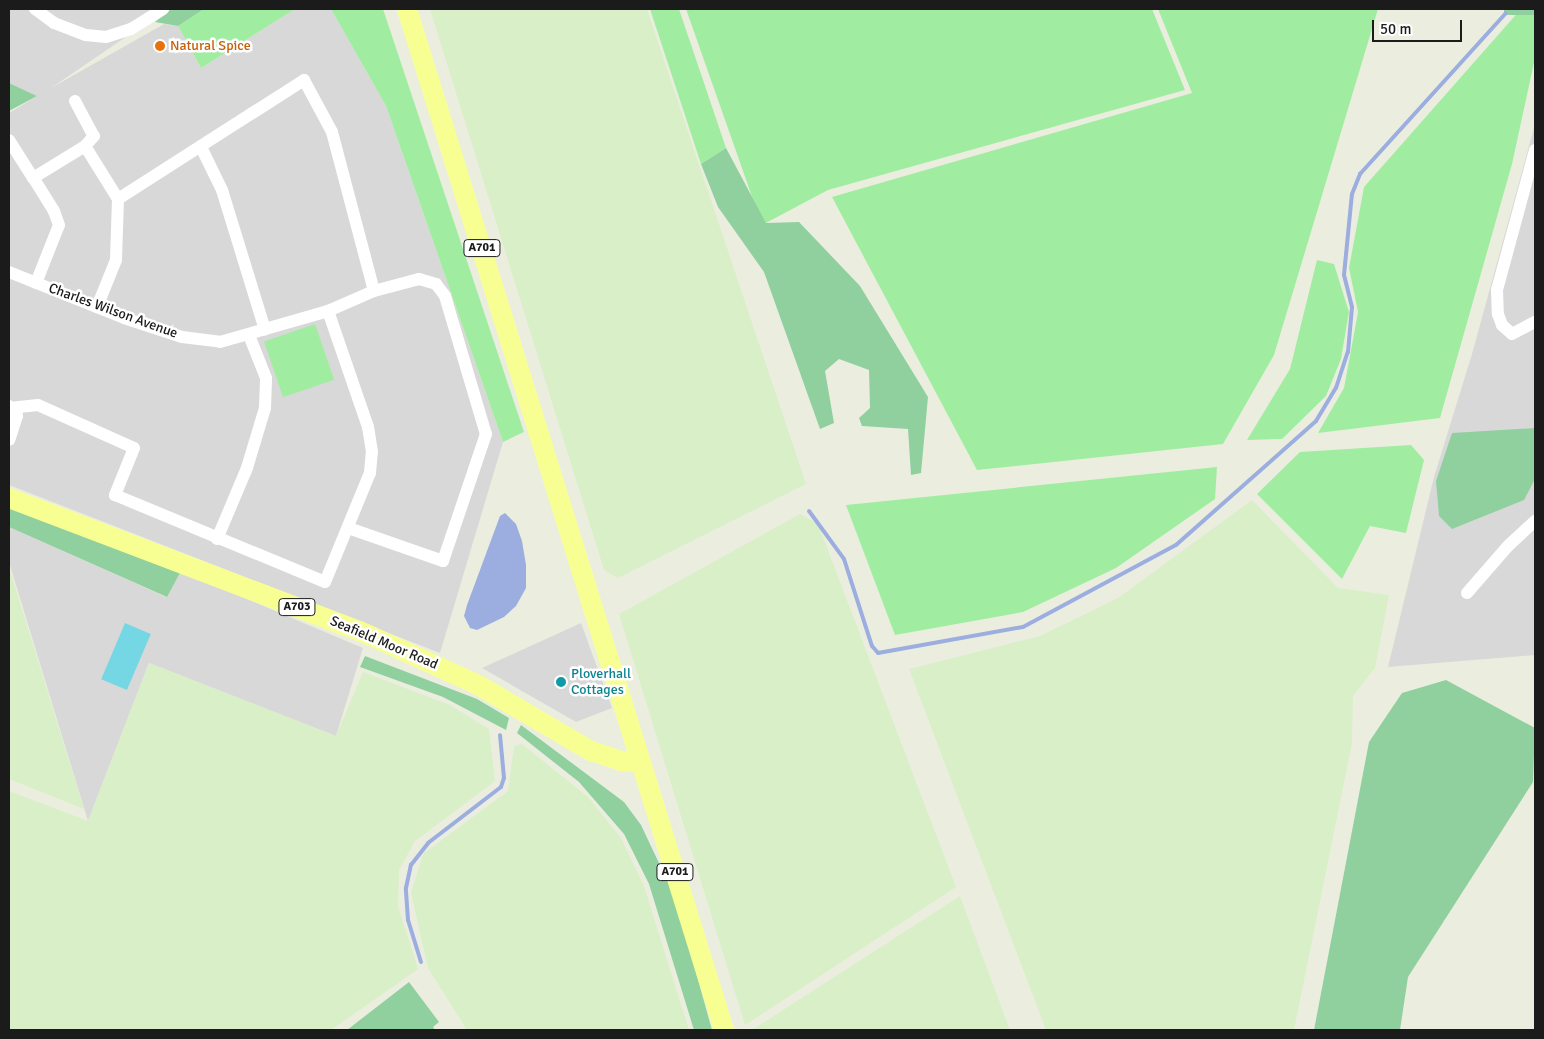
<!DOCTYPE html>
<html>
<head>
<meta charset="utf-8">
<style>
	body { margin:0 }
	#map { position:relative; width:1544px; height:1039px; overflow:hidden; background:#ebeedf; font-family:Signika,sans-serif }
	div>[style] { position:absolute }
	.residential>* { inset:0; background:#d9d8d8 }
	.farmland>* { inset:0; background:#d8efc8 }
	.grass>* { inset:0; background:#a0eda1; transform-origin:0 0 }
	.forest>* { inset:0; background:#90d09e; transform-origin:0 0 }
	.pitch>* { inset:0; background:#76d7e4; transform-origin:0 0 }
	.water>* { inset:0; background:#9baedf }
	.stream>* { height:4px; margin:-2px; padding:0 2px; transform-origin:2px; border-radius:2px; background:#9baedf }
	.street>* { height:12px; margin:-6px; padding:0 6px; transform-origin:6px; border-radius:6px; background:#fff }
	.primary>* { height:20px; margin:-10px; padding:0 10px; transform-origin:10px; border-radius:10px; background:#f7ff93 }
	.dots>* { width:14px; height:14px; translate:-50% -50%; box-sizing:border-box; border:2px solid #fff; border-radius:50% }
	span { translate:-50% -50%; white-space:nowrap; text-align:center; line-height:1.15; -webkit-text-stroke:5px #fff; paint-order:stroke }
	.shield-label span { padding:1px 4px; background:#fff; border:1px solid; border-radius:4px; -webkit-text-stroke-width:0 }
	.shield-label { font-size:12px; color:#1b1b1b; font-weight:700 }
	.food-label { font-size:14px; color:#c56008 }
	.left { translate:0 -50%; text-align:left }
	.street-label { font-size:14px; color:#1b1b1b }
	.culture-label { font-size:14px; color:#0d838f }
	.frame { position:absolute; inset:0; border:10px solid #1b1b1b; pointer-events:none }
	.scale { position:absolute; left:1372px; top:20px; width:90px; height:22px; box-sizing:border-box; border:2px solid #1b1b1b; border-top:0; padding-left:6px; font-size:15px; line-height:18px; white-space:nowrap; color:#1b1b1b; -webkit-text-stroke:4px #fff; paint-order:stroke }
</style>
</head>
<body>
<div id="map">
	<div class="residential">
		<i style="clip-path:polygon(9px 9px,167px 9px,51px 88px,164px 24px,178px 26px,201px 68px,295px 9px,331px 9px,386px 106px,503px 442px,440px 653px,9px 485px,9px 113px,37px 96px,9px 83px)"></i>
		<i style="clip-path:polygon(1535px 124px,1535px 655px,1388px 667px,1434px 477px,1472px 354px)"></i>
		<i style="clip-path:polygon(9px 527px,166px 597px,181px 571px,363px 648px,336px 736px,149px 663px,88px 821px,9px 562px)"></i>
		<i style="clip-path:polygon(581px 623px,612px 708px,576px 722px,482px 668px)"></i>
	</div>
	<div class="farmland">
		<i style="clip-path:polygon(430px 9px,647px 9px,806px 484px,618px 578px,604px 570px)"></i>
		<i style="clip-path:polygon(1252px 500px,1338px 588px,1389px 595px,1375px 668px,1353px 696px,1352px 743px,1294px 1030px,1046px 1030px,909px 669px,1040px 636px,1118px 598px)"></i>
		<i style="clip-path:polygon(800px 514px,818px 524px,956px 887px,745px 1025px,619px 614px)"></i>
		<i style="clip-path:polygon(9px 567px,84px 809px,9px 779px)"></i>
		<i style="clip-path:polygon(149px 663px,336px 736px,363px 672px,450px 705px,489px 729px,495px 781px,415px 841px,399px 870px,398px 906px,418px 969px,331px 1030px,9px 1030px,9px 791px,88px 821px)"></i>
		<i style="clip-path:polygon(522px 744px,588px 797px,621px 838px,644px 886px,689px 1030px,467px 1030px,428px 968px,411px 893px,423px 854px,508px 791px,514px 746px)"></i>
		<i style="clip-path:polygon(960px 896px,1010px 1030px,752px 1030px)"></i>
	</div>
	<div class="grass">
		<i style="clip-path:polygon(204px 9px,295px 9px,201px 68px,178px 26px)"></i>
		<i style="clip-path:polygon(331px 9px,383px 9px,524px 432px,503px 442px,386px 106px)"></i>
		<i style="clip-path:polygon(650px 9px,679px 9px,726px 148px,701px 164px)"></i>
		<i style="clip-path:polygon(686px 9px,1152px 9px,1185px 90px,828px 190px,762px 225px)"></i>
		<i style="clip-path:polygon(1158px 9px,1378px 9px,1274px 355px,1223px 444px,977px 470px,832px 197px,1192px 93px)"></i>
		<i style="clip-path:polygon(1521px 9px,1535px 12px,1535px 58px,1512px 164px,1440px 418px,1318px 433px,1344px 388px,1358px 312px,1349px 268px,1364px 187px)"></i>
		<i style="clip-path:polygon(1317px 260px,1334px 264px,1349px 312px,1341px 359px,1326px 396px,1282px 439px,1247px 440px,1290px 369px)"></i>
		<i style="left:315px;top:324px;width:59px;height:54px;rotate:71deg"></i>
		<i style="clip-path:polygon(1411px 445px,1424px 460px,1406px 533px,1370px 526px,1342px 579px,1257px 494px,1300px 452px)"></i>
		<i style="clip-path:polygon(1217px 467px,1215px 499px,1116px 568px,1023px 612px,895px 635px,846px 505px)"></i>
	</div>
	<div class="forest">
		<i style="clip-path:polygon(171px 9px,204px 9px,178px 26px,155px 22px)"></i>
		<i style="left:1504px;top:9px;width:31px;height:6px"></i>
		<i style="clip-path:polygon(9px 83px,37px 96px,9px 111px)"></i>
		<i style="clip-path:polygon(726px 148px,766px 223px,799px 222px,860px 286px,928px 397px,921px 473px,911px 475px,908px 429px,862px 426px,859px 418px,870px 408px,869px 370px,839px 359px,825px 371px,834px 423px,820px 429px,764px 272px,718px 207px,701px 164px)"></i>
		<i style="clip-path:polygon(1535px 428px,1535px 479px,1524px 500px,1452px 529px,1439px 516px,1436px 481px,1452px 433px)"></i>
		<i style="clip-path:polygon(9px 508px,181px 571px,167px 597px,9px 527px)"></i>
		<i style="clip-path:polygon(365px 656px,477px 699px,509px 718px,506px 730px,443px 697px,360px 667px)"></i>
		<i style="clip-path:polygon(1446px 680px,1535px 728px,1533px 782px,1408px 977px,1400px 1030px,1314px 1030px,1369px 742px,1402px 693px)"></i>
		<i style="clip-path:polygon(521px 725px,624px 802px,641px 825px,675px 897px,712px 1030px,694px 1030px,649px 884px,624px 834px,579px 782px,517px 733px)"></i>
		<i style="clip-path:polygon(409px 982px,439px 1022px,433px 1027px,435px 1030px,347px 1030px)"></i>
	</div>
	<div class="pitch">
		<i style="left:125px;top:623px;width:28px;height:61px;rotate:23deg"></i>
	</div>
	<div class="water">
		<i style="clip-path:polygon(505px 513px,516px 524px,522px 541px,526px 565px,526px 588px,516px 606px,504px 617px,477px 630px,470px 628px,464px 616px,467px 605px,500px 516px)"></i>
	</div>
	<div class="stream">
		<i style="left:809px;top:511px;width:59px;rotate:53.9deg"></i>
		<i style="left:844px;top:559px;width:91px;rotate:72.2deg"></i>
		<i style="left:872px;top:646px;width:9px;rotate:49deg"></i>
		<i style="left:878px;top:653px;width:147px;rotate:-10.2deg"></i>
		<i style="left:1023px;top:627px;width:174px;rotate:-28.2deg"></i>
		<i style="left:1176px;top:545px;width:187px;rotate:-41.5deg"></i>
		<i style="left:1316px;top:421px;width:39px;rotate:-59deg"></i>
		<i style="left:1336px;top:388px;width:38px;rotate:-72deg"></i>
		<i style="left:1348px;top:352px;width:45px;rotate:-84.9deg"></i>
		<i style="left:1352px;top:307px;width:33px;rotate:-104deg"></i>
		<i style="left:1344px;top:275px;width:81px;rotate:-84.4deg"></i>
		<i style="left:1352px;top:194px;width:22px;rotate:-68deg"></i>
		<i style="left:1360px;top:174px;width:217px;rotate:-47.8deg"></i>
		<i style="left:421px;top:962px;width:44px;rotate:-107.2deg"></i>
		<i style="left:408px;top:920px;width:32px;rotate:-94deg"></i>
		<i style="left:406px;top:888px;width:24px;rotate:-78deg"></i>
		<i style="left:411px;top:865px;width:28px;rotate:-52deg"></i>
		<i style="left:428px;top:843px;width:92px;rotate:-37.5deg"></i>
		<i style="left:501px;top:787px;width:9px;rotate:-72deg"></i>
		<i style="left:504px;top:778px;width:43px;rotate:-95.3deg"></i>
	</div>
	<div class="street">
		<i style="left:35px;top:9px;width:24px;rotate:36deg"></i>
		<i style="left:54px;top:23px;width:34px;rotate:21deg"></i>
		<i style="left:86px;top:35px;width:20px;rotate:6deg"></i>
		<i style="left:106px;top:37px;width:26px;rotate:-18deg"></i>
		<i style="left:131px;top:29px;width:38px;rotate:-32deg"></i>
		<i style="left:75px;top:101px;width:40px;rotate:62deg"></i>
		<i style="left:94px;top:136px;width:13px;rotate:132deg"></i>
		<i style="left:9px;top:140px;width:45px;rotate:57.7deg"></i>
		<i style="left:201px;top:147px;width:48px;rotate:64deg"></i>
		<i style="left:222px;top:190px;width:146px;rotate:72.9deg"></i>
		<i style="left:1535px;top:150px;width:145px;rotate:105.2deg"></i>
		<i style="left:1497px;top:290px;width:24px;rotate:88deg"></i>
		<i style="left:1498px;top:314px;width:12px;rotate:70deg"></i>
		<i style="left:1502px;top:325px;width:13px;rotate:42deg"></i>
		<i style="left:1512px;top:334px;width:26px;rotate:-28deg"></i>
		<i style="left:118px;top:199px;width:221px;rotate:-32.6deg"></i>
		<i style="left:304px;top:80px;width:59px;rotate:61.7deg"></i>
		<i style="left:332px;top:132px;width:164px;rotate:75.2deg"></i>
		<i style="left:9px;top:272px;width:124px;rotate:21.8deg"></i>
		<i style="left:124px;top:318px;width:61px;rotate:18.1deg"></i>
		<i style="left:182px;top:337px;width:38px;rotate:7deg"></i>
		<i style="left:220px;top:342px;width:112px;rotate:-16deg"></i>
		<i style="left:328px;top:311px;width:50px;rotate:-23.5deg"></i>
		<i style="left:374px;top:291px;width:47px;rotate:-14.9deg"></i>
		<i style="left:419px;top:279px;width:18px;rotate:16deg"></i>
		<i style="left:436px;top:284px;width:15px;rotate:53deg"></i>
		<i style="left:445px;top:296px;width:144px;rotate:73.5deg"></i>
		<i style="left:486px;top:434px;width:134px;rotate:108.7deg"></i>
		<i style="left:443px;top:561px;width:101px;rotate:-160.8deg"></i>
		<i style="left:36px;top:283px;width:62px;rotate:-68.4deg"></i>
		<i style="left:59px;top:225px;width:15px;rotate:-110deg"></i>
		<i style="left:54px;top:211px;width:39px;rotate:-122deg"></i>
		<i style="left:33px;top:178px;width:61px;rotate:-31.6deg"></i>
		<i style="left:85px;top:146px;width:62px;rotate:58.1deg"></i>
		<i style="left:118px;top:199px;width:61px;rotate:91.9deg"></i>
		<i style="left:116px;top:260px;width:51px;rotate:112deg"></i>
		<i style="left:9px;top:406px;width:13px;rotate:51deg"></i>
		<i style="left:17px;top:416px;width:25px;rotate:108deg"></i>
		<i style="left:10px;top:408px;width:28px;rotate:-6deg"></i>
		<i style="left:38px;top:405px;width:105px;rotate:24.1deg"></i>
		<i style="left:134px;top:448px;width:51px;rotate:112deg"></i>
		<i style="left:115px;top:495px;width:227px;rotate:22.5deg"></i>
		<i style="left:325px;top:582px;width:118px;rotate:-67.6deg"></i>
		<i style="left:370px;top:473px;width:21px;rotate:-85deg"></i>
		<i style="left:372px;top:452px;width:25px;rotate:-99deg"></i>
		<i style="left:368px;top:427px;width:123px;rotate:-109deg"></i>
		<i style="left:217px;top:539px;width:77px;rotate:-67.1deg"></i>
		<i style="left:247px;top:468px;width:63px;rotate:-73.3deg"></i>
		<i style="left:265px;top:408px;width:30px;rotate:-88deg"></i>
		<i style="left:266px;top:378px;width:46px;rotate:-111.6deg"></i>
		<i style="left:1467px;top:593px;width:62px;rotate:-48.9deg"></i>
		<i style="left:1508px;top:546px;width:37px;rotate:-43deg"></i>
	</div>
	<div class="primary">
		<i style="left:407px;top:9px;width:1069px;rotate:72.75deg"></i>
		<i style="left:9px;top:498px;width:375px;rotate:20.8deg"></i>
		<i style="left:360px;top:631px;width:132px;rotate:24.6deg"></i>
		<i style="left:480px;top:686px;width:129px;rotate:30.4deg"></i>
		<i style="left:591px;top:751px;width:32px;rotate:18deg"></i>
		<i style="left:621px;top:761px;width:18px;rotate:3deg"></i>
	</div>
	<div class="dots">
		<i style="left:160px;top:46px;background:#e8710a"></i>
		<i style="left:561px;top:682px;background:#0f9aa8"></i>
	</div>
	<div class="shield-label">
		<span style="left:482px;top:248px">A701</span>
		<span style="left:297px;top:607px">A703</span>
		<span style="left:675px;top:872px">A701</span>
	</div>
	<div class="food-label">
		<span class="left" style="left:170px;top:46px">Natural Spice</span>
	</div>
	<div class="street-label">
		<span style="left:113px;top:311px;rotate:20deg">Charles Wilson Avenue</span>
		<span style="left:384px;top:643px;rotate:23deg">Seafield Moor Road</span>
	</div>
	<div class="culture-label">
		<span class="left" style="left:571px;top:682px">Ploverhall<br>Cottages</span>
	</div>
	<div class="frame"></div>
	<div class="scale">50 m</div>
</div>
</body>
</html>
